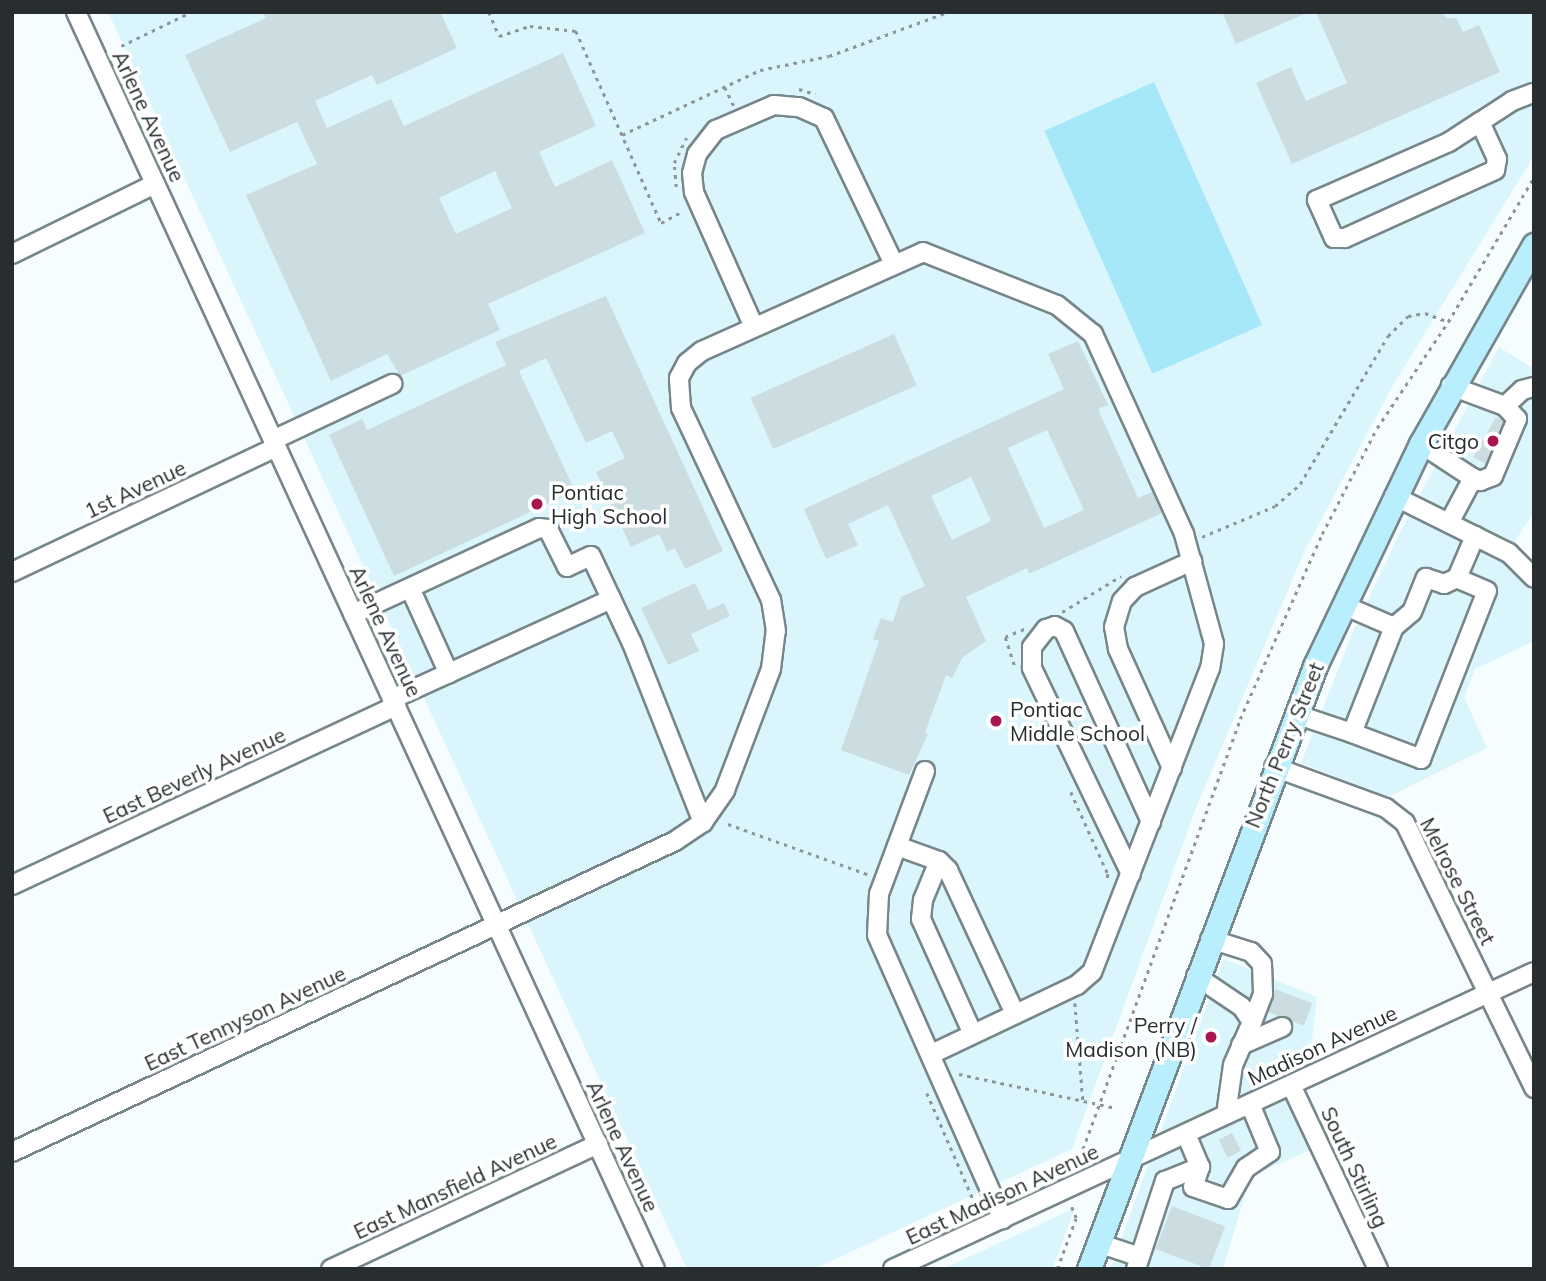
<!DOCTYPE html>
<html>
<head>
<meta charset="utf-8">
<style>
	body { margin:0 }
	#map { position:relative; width:1546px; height:1281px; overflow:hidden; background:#f6fdff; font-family:Mulish,sans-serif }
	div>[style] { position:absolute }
	.built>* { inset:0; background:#dbf5fc }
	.green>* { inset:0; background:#a6e8f9; transform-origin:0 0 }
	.building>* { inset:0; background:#ccdde1; transform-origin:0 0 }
	.path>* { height:2.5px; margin-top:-1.25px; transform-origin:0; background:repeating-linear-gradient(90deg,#8e9597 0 3.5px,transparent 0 8.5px) }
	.roads { filter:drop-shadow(2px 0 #77868a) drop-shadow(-2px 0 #77868a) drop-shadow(0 2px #77868a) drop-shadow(0 -2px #77868a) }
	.minor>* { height:18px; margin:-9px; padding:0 9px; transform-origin:9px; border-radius:9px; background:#fff }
	.major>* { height:23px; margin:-11.5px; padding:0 11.5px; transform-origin:11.5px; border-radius:11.5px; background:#b9effc }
	.dots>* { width:19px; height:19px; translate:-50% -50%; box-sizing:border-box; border:4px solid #fff; border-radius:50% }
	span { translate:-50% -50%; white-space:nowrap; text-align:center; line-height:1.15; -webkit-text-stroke:7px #fff; paint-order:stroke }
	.street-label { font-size:21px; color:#282e30 }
	.poi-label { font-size:21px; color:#282e30 }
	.right { translate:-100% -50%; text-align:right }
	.left { translate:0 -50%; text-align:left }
	.frame { position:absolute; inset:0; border:14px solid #282e30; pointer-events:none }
</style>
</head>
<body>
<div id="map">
	<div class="built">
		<i style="clip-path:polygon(108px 12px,1534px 12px,1534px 156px,1392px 387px,1304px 552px,1196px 808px,1072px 1149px,814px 1269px,687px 1269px)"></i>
		<i style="clip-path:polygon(1499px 347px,1534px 369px,1534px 512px,1513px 544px,1534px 589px,1534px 641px,1475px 669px,1464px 697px,1487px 748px,1388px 797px,1301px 763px,1353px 632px,1399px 534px)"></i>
		<i style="clip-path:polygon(1224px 959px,1317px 997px,1311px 1048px,1270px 1068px,1310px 1150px,1250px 1177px,1223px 1269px,1110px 1269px)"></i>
		<i style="clip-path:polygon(1075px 1208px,1052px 1269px,943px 1269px)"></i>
	</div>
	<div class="green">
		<i style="left:1154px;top:82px;width:266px;height:120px;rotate:66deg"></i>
	</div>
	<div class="building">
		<i style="clip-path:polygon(evenodd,263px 12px,440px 12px,457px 48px,377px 85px,372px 75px,315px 101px,327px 128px,391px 99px,404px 126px,563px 53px,596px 126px,539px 152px,555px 187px,612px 160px,645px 233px,488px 304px,500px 330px,400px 376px,387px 354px,331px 381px,246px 195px,317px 164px,297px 122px,230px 152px,185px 55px,266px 18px,263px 12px,495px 171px,512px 208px,456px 234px,439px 198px,495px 171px)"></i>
		<i style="clip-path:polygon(1222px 12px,1309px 12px,1236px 44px)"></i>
		<i style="clip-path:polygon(1316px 12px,1443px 12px,1446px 18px,1456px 18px,1463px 32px,1479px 25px,1500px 72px,1292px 164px,1256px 83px,1291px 67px,1306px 101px,1347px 83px)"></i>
		<i style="clip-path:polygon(606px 296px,723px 551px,685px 569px,675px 548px,667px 552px,659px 534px,631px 547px,596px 472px,625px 458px,612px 431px,586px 443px,546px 358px,519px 371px,575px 491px,394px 576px,329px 435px,362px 419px,367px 430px,506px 365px,495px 342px)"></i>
		<i style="left:894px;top:334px;width:56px;height:157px;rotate:66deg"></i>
		<i style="clip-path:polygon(evenodd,1078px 341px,1108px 405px,1098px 409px,1138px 498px,1152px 492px,1162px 513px,1029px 574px,1027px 568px,966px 597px,986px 641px,962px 658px,952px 678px,946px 675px,925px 733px,928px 734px,909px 775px,841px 750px,879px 641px,873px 639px,881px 618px,893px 622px,901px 597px,925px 586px,888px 505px,848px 524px,858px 545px,826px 559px,804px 509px,1064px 389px,1048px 354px,1078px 341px,1047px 430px,1084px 510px,1044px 528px,1008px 448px,1047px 430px,1078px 341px,971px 477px,991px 521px,952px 540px,931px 496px,971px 477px)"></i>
		<i style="clip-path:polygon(1496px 417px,1504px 421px,1486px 464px,1473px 457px)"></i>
		<i style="clip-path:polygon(695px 583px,708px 610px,724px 603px,730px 616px,691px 634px,699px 651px,668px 665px,641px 608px)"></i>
		<i style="left:1275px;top:989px;width:40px;height:24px;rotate:21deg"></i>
		<i style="left:1232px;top:1133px;width:20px;height:15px;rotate:63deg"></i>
		<i style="left:1172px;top:1206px;width:57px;height:46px;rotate:21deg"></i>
	</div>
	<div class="path">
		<i style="left:489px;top:12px;width:26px;rotate:67deg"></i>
		<i style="left:499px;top:36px;width:33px;rotate:-18deg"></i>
		<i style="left:530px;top:26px;width:46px;rotate:6.2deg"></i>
		<i style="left:576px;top:31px;width:210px;rotate:66.1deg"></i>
		<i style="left:661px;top:223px;width:25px;rotate:-29deg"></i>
		<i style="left:121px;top:46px;width:78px;rotate:-25.9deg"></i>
		<i style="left:725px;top:87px;width:21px;rotate:65deg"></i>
		<i style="left:799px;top:89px;width:17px;rotate:17deg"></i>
		<i style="left:622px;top:135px;width:153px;rotate:-25.2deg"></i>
		<i style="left:760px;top:70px;width:70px;rotate:-11.5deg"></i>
		<i style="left:829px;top:56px;width:127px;rotate:-20.3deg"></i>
		<i style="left:676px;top:187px;width:24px;rotate:-95deg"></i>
		<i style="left:674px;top:163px;width:28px;rotate:-64deg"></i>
		<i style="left:1202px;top:537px;width:79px;rotate:-23deg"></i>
		<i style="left:1275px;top:506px;width:33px;rotate:-41deg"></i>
		<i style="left:1300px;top:484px;width:172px;rotate:-59.3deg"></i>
		<i style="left:1388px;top:336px;width:28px;rotate:-45deg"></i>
		<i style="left:1408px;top:316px;width:17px;rotate:-10deg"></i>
		<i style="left:1425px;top:313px;width:25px;rotate:21deg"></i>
		<i style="left:1062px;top:612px;width:69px;rotate:-31.4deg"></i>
		<i style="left:1014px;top:665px;width:29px;rotate:-108deg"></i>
		<i style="left:1005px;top:637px;width:21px;rotate:-23deg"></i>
		<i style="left:1071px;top:792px;width:90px;rotate:65.7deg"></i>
		<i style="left:1108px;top:874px;width:9px;rotate:96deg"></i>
		<i style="left:728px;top:824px;width:151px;rotate:19.8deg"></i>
		<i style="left:1075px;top:1003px;width:98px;rotate:85.3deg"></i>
		<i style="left:959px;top:1074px;width:157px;rotate:12.2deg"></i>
		<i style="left:927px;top:1093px;width:118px;rotate:66.5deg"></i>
		<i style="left:1077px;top:1165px;width:475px;rotate:-69.9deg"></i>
		<i style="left:1240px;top:719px;width:202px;rotate:-66.1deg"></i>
		<i style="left:1322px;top:534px;width:119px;rotate:-62.6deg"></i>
		<i style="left:1377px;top:428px;width:128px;rotate:-56.2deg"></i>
		<i style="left:1448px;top:322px;width:169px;rotate:-59.3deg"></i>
		<i style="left:1057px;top:1269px;width:54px;rotate:-69.6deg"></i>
		<i style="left:1076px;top:1218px;width:13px;rotate:-113deg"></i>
	</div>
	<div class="roads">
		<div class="minor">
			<i style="left:76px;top:12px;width:1384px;rotate:65.27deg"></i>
			<i style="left:1480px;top:122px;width:41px;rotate:65.3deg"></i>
			<i style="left:1497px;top:159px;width:11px;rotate:100deg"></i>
			<i style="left:1495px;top:170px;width:165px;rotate:155.6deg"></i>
			<i style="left:1345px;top:238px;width:11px;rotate:180deg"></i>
			<i style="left:1334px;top:238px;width:42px;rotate:-114.1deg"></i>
			<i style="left:1317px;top:200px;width:144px;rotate:-23.7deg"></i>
			<i style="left:1449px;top:142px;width:37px;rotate:-33deg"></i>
			<i style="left:1480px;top:122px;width:38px;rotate:-33deg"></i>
			<i style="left:1512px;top:101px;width:22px;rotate:-21deg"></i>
			<i style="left:12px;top:254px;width:159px;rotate:-26.1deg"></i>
			<i style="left:754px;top:327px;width:148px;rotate:-114deg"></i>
			<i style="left:694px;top:192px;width:19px;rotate:-96deg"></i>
			<i style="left:692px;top:173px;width:20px;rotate:-75deg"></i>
			<i style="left:697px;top:154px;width:31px;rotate:-52deg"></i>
			<i style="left:716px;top:130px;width:63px;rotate:-23.3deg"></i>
			<i style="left:774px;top:105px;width:25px;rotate:5deg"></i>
			<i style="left:799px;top:107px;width:27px;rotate:24deg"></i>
			<i style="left:824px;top:118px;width:160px;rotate:64.4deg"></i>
			<i style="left:1505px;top:406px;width:23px;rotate:-43deg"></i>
			<i style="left:1522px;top:390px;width:12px;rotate:-14deg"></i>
			<i style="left:273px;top:440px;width:132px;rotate:-25.2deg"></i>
			<i style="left:1421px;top:444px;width:62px;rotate:33.2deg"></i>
			<i style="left:1473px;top:478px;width:8px;rotate:23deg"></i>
			<i style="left:1480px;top:481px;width:14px;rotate:-21deg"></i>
			<i style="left:1493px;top:476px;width:62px;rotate:-67.2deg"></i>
			<i style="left:1517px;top:419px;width:18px;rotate:-133deg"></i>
			<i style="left:1505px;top:406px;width:58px;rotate:-159.7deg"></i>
			<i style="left:1394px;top:496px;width:128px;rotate:26.4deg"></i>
			<i style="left:1509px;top:553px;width:35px;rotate:45deg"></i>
			<i style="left:1449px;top:523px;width:51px;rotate:-61.9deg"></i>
			<i style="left:12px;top:572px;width:292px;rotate:-25.3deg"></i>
			<i style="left:410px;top:588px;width:94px;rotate:65.6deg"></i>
			<i style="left:353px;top:614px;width:205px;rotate:-24.8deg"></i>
			<i style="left:539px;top:528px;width:9px;rotate:6deg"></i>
			<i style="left:548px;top:529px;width:42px;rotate:63.4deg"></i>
			<i style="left:567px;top:567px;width:26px;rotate:-25deg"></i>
			<i style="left:591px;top:556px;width:96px;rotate:64.8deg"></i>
			<i style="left:632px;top:643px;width:193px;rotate:68.4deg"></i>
			<i style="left:1394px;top:627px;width:23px;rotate:-40deg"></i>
			<i style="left:1412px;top:612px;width:37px;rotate:-68deg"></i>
			<i style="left:1426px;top:578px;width:19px;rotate:18deg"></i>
			<i style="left:1444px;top:584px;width:14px;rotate:-25deg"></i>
			<i style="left:392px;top:699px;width:241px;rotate:-24.5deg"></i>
			<i style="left:1295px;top:714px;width:60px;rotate:18.4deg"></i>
			<i style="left:1352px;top:733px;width:114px;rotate:-68.4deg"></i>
			<i style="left:1394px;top:627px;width:56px;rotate:-156.7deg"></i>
			<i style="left:1352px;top:733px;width:74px;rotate:20.6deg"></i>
			<i style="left:1421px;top:759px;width:180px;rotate:-68.6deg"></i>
			<i style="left:1487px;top:591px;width:33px;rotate:-157deg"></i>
			<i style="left:1457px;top:578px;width:46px;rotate:-66.8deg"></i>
			<i style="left:1274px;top:767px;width:119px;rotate:20.1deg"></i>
			<i style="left:1386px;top:808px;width:24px;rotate:38deg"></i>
			<i style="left:1405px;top:823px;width:295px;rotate:64deg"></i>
			<i style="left:1172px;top:768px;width:131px;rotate:-114.4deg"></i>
			<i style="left:1118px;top:649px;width:22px;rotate:-100deg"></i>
			<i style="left:1114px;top:627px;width:27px;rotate:-73deg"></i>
			<i style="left:1122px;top:601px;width:19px;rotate:-47deg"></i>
			<i style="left:1135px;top:587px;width:63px;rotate:-24.5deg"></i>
			<i style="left:925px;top:771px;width:131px;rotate:110.5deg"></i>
			<i style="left:879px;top:894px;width:41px;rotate:92.8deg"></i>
			<i style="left:877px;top:935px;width:311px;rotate:66.1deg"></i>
			<i style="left:897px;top:846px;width:45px;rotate:19.7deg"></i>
			<i style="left:939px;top:861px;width:13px;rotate:45deg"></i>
			<i style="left:948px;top:870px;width:159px;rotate:65deg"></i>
			<i style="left:939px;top:861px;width:42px;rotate:112.3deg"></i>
			<i style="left:923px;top:900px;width:19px;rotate:96deg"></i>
			<i style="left:921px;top:919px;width:126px;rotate:65.7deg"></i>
			<i style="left:1131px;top:874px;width:229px;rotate:-115.7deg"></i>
			<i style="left:1032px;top:668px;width:21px;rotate:-90deg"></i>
			<i style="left:1032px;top:647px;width:23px;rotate:-52deg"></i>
			<i style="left:1046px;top:629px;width:9px;rotate:-18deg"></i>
			<i style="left:1055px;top:626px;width:10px;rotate:29deg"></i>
			<i style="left:1064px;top:631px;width:210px;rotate:65.5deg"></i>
			<i style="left:12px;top:885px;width:424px;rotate:-25deg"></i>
			<i style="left:1210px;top:939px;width:43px;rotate:17.6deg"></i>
			<i style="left:1251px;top:952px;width:16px;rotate:47deg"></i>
			<i style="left:1262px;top:964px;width:30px;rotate:88deg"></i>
			<i style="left:1263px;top:994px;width:30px;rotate:111deg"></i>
			<i style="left:1196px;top:976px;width:55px;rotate:34deg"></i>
			<i style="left:1242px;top:1007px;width:18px;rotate:56deg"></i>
			<i style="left:1252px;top:1022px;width:47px;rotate:113.8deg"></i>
			<i style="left:1233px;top:1065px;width:50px;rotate:98deg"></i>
			<i style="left:1241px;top:1045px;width:45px;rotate:-23.7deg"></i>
			<i style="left:1291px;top:1085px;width:204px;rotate:64.7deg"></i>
			<i style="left:1186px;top:1134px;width:36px;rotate:67deg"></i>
			<i style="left:1200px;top:1167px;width:21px;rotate:109deg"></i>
			<i style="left:1193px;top:1187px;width:37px;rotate:19deg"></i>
			<i style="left:1228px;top:1199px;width:36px;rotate:-60deg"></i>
			<i style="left:1246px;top:1168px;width:29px;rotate:-34deg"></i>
			<i style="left:1270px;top:1152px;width:52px;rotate:-112.6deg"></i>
			<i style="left:12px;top:1152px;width:732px;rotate:-25.13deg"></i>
			<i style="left:675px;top:841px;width:34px;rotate:-34deg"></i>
			<i style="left:703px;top:822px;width:39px;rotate:-55deg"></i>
			<i style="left:725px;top:790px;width:129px;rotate:-69.2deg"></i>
			<i style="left:771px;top:669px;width:38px;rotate:-83deg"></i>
			<i style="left:776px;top:631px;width:31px;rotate:-99deg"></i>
			<i style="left:771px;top:600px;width:212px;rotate:-115.1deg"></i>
			<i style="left:681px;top:408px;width:30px;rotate:-94deg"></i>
			<i style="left:679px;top:378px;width:17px;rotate:-62deg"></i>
			<i style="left:687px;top:363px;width:19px;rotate:-39deg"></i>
			<i style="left:702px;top:351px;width:242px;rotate:-24.1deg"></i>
			<i style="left:923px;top:252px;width:144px;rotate:21.6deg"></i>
			<i style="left:1057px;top:305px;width:46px;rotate:38.9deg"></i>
			<i style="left:1093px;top:334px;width:220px;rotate:65.5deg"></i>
			<i style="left:1184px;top:534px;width:114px;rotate:74.7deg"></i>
			<i style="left:1214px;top:644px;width:24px;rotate:99deg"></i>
			<i style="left:1210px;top:668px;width:326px;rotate:111.2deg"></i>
			<i style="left:1092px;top:972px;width:20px;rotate:139deg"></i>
			<i style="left:1077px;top:985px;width:161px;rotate:154.6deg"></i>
			<i style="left:1098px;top:1243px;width:44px;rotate:18.4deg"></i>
			<i style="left:331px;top:1269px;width:295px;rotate:-25.1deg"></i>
			<i style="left:893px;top:1269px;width:706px;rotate:-24.86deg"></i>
			<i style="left:1136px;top:1269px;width:93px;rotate:-71.8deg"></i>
			<i style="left:1165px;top:1181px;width:38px;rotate:-22deg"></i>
		</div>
		<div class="major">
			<i style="left:1089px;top:1269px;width:644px;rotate:-69.45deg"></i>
			<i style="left:1315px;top:666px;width:246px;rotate:-64.5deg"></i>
			<i style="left:1421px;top:444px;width:229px;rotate:-60.4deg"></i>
		</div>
	</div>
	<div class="dots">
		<i style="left:1493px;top:441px;background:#a81650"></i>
		<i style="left:537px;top:504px;background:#a81650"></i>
		<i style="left:996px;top:721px;background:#a81650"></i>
		<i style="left:1211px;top:1037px;background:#a81650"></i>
	</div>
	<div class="street-label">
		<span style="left:149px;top:116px;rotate:65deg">Arlene Avenue</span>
		<span style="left:135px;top:489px;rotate:-25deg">1st Avenue</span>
		<span style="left:386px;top:631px;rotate:65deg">Arlene Avenue</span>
		<span style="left:1284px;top:745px;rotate:-68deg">North Perry Street</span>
		<span style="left:194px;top:775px;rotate:-25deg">East Beverly Avenue</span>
		<span style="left:1458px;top:881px;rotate:63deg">Melrose Street</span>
		<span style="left:245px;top:1018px;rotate:-25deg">East Tennyson Avenue</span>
		<span style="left:1322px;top:1045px;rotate:-25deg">Madison Avenue</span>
		<span style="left:623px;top:1146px;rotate:65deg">Arlene Avenue</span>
		<span style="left:1355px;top:1167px;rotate:65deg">South Stirling</span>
		<span style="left:455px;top:1186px;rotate:-25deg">East Mansfield Avenue</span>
		<span style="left:1002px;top:1194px;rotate:-25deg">East Madison Avenue</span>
	</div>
	<div class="poi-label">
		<span class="right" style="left:1479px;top:441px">Citgo</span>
		<span class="left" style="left:551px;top:504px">Pontiac<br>High School</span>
		<span class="left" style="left:1010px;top:721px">Pontiac<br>Middle School</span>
		<span class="right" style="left:1197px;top:1037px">Perry /<br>Madison (NB)</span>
	</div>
	<div class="frame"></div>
</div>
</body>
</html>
